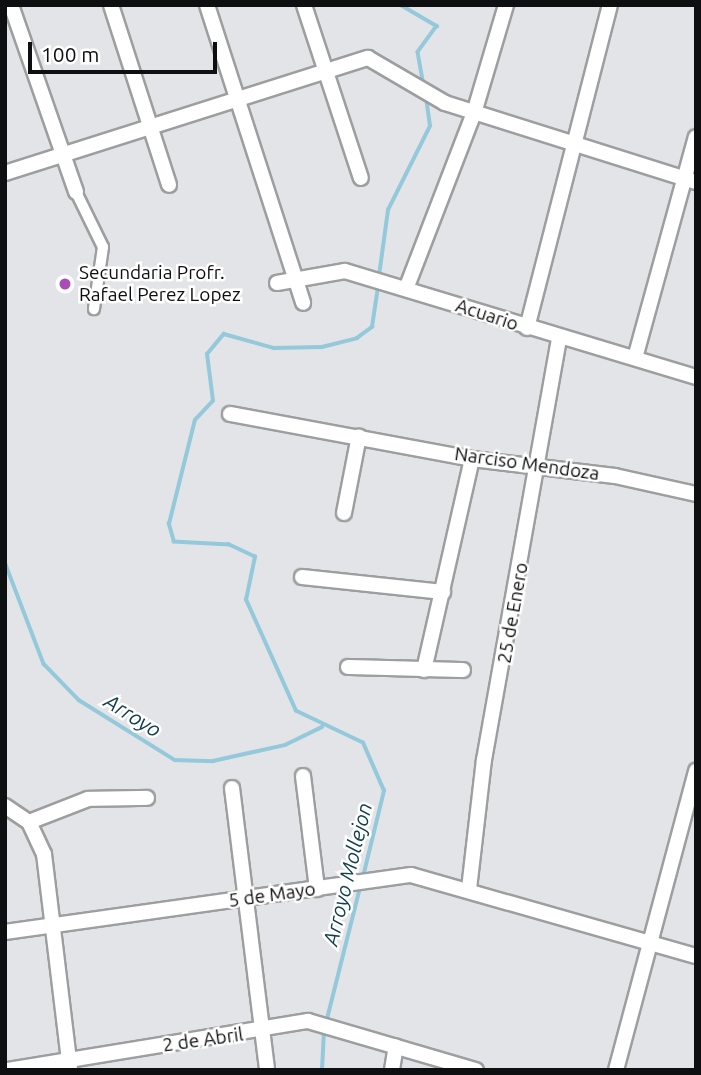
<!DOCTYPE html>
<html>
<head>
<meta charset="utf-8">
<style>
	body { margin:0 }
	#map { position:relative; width:701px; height:1075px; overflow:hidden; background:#e3e4e7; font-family:Ubuntu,sans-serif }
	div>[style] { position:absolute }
	.stream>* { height:3.5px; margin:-1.75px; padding:0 1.75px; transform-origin:1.75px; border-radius:1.75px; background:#93c9da }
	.roads { filter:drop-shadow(2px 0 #9c9ea0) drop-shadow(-2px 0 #9c9ea0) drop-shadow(0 2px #9c9ea0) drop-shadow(0 -2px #9c9ea0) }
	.pedestrian>* { height:10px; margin:-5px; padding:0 5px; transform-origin:5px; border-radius:5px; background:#fff }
	.minor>* { height:14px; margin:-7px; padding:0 7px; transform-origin:7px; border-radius:7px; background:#fff }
	.dots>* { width:19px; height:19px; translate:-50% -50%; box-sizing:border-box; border:4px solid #fff; border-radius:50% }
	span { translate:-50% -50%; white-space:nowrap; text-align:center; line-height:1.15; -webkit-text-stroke:5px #fff; paint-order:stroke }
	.poi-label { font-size:19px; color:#0e0f10 }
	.left { translate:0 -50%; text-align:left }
	.street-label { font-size:19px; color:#0e0f10 }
	.water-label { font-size:21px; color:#10414d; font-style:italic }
	.frame { position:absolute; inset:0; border:7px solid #0e0f10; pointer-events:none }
	.scale { position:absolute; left:28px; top:42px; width:189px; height:32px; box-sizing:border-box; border:4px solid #0e0f10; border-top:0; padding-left:9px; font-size:21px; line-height:24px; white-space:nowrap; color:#0e0f10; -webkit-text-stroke:5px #fff; paint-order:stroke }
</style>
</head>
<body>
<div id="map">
	<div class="stream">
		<i style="left:401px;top:5px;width:42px;rotate:30.3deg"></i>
		<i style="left:437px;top:26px;width:32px;rotate:126deg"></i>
		<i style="left:418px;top:52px;width:36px;rotate:80deg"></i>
		<i style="left:379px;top:276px;width:67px;rotate:-82.2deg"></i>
		<i style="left:388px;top:210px;width:94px;rotate:-63.4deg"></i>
		<i style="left:430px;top:126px;width:28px;rotate:-98deg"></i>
		<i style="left:5px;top:562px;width:109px;rotate:69.1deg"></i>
		<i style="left:44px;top:664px;width:50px;rotate:45.8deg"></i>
		<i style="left:79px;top:700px;width:113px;rotate:32deg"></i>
		<i style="left:175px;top:760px;width:38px;rotate:2deg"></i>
		<i style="left:213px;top:761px;width:74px;rotate:-12.5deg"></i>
		<i style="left:285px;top:745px;width:41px;rotate:-25.9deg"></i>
		<i style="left:363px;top:877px;width:89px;rotate:-76.3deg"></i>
		<i style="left:384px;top:791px;width:52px;rotate:-113.6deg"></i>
		<i style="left:363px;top:743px;width:74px;rotate:-154.5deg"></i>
		<i style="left:296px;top:711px;width:122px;rotate:-114.2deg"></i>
		<i style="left:246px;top:600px;width:44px;rotate:-78.2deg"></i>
		<i style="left:255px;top:557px;width:29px;rotate:-155deg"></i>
		<i style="left:229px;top:545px;width:55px;rotate:-176.9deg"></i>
		<i style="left:174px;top:542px;width:19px;rotate:-106deg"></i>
		<i style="left:169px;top:524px;width:107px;rotate:-76deg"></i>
		<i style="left:195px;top:420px;width:26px;rotate:-47deg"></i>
		<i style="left:213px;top:401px;width:47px;rotate:-97.3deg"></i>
		<i style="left:207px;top:354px;width:26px;rotate:-50deg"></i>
		<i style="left:224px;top:334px;width:52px;rotate:15.6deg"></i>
		<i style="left:274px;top:348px;width:48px;rotate:-1.2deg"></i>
		<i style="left:322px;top:347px;width:36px;rotate:-14deg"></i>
		<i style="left:357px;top:338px;width:19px;rotate:-36deg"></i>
		<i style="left:372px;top:327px;width:40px;rotate:-81.5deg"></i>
		<i style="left:326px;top:1023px;width:139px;rotate:-75.9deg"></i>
		<i style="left:322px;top:1070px;width:40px;rotate:-87.1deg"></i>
	</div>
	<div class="roads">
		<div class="pedestrian">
			<i style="left:76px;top:192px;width:61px;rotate:63.9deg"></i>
			<i style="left:103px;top:247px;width:63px;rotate:98.3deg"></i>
		</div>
		<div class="minor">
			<i style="left:11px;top:5px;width:198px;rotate:70.8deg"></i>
			<i style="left:111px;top:5px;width:189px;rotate:72.1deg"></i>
			<i style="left:207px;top:5px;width:313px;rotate:72.1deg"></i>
			<i style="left:304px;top:5px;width:182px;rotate:71.8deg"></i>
			<i style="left:5px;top:173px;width:381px;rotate:-17.6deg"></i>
			<i style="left:368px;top:58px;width:89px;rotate:30.3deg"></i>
			<i style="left:445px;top:103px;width:263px;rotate:17.5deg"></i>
			<i style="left:277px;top:283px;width:69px;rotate:-10deg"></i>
			<i style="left:345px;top:271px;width:367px;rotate:16.8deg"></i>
			<i style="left:406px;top:289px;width:189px;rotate:-68.9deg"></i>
			<i style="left:474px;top:113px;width:113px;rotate:-73.5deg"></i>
			<i style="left:527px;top:328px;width:333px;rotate:-75.6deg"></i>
			<i style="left:635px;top:358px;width:229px;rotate:-74.6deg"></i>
			<i style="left:230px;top:414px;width:246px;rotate:10.5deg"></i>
			<i style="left:472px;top:459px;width:144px;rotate:6.8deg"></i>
			<i style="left:615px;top:476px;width:83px;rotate:12.5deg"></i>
			<i style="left:344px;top:513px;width:78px;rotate:-79deg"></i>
			<i style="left:302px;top:577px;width:142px;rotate:6.1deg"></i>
			<i style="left:348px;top:667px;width:115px;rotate:1.5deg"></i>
			<i style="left:424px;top:670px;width:216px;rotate:-77.2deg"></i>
			<i style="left:303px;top:776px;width:114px;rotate:82.9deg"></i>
			<i style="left:232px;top:788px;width:284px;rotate:82.9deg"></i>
			<i style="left:5px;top:806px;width:29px;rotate:34deg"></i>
			<i style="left:29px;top:822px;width:35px;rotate:65deg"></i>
			<i style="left:44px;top:854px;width:218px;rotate:83.1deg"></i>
			<i style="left:29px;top:822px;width:63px;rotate:-21.3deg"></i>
			<i style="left:88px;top:799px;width:59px;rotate:-1deg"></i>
			<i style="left:469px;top:889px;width:130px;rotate:-83.4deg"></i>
			<i style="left:484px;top:760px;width:430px;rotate:-79.9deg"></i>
			<i style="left:5px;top:932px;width:410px;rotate:-8deg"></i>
			<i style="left:411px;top:875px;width:296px;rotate:15.9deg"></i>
			<i style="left:8px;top:1070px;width:304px;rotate:-9.3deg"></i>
			<i style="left:308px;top:1021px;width:175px;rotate:16.3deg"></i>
			<i style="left:392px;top:1070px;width:24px;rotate:-81deg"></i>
			<i style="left:616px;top:1070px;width:310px;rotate:-75deg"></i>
		</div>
	</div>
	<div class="dots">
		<i style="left:65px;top:284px;background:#aa4cb5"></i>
	</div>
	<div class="poi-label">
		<span class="left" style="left:79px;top:284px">Secundaria Profr.<br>Rafael Perez Lopez</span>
	</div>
	<div class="street-label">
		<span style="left:487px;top:315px;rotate:18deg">Acuario</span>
		<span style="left:527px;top:464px;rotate:8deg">Narciso Mendoza</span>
		<span style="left:513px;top:613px;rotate:-80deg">25 de Enero</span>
		<span style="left:272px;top:895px;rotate:-8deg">5 de Mayo</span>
		<span style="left:203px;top:1040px;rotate:-8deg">2 de Abril</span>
	</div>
	<div class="water-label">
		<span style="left:133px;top:715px;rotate:32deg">Arroyo</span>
		<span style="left:347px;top:874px;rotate:-76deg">Arroyo Mollejon</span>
	</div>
	<div class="frame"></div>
	<div class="scale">100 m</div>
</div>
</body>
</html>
